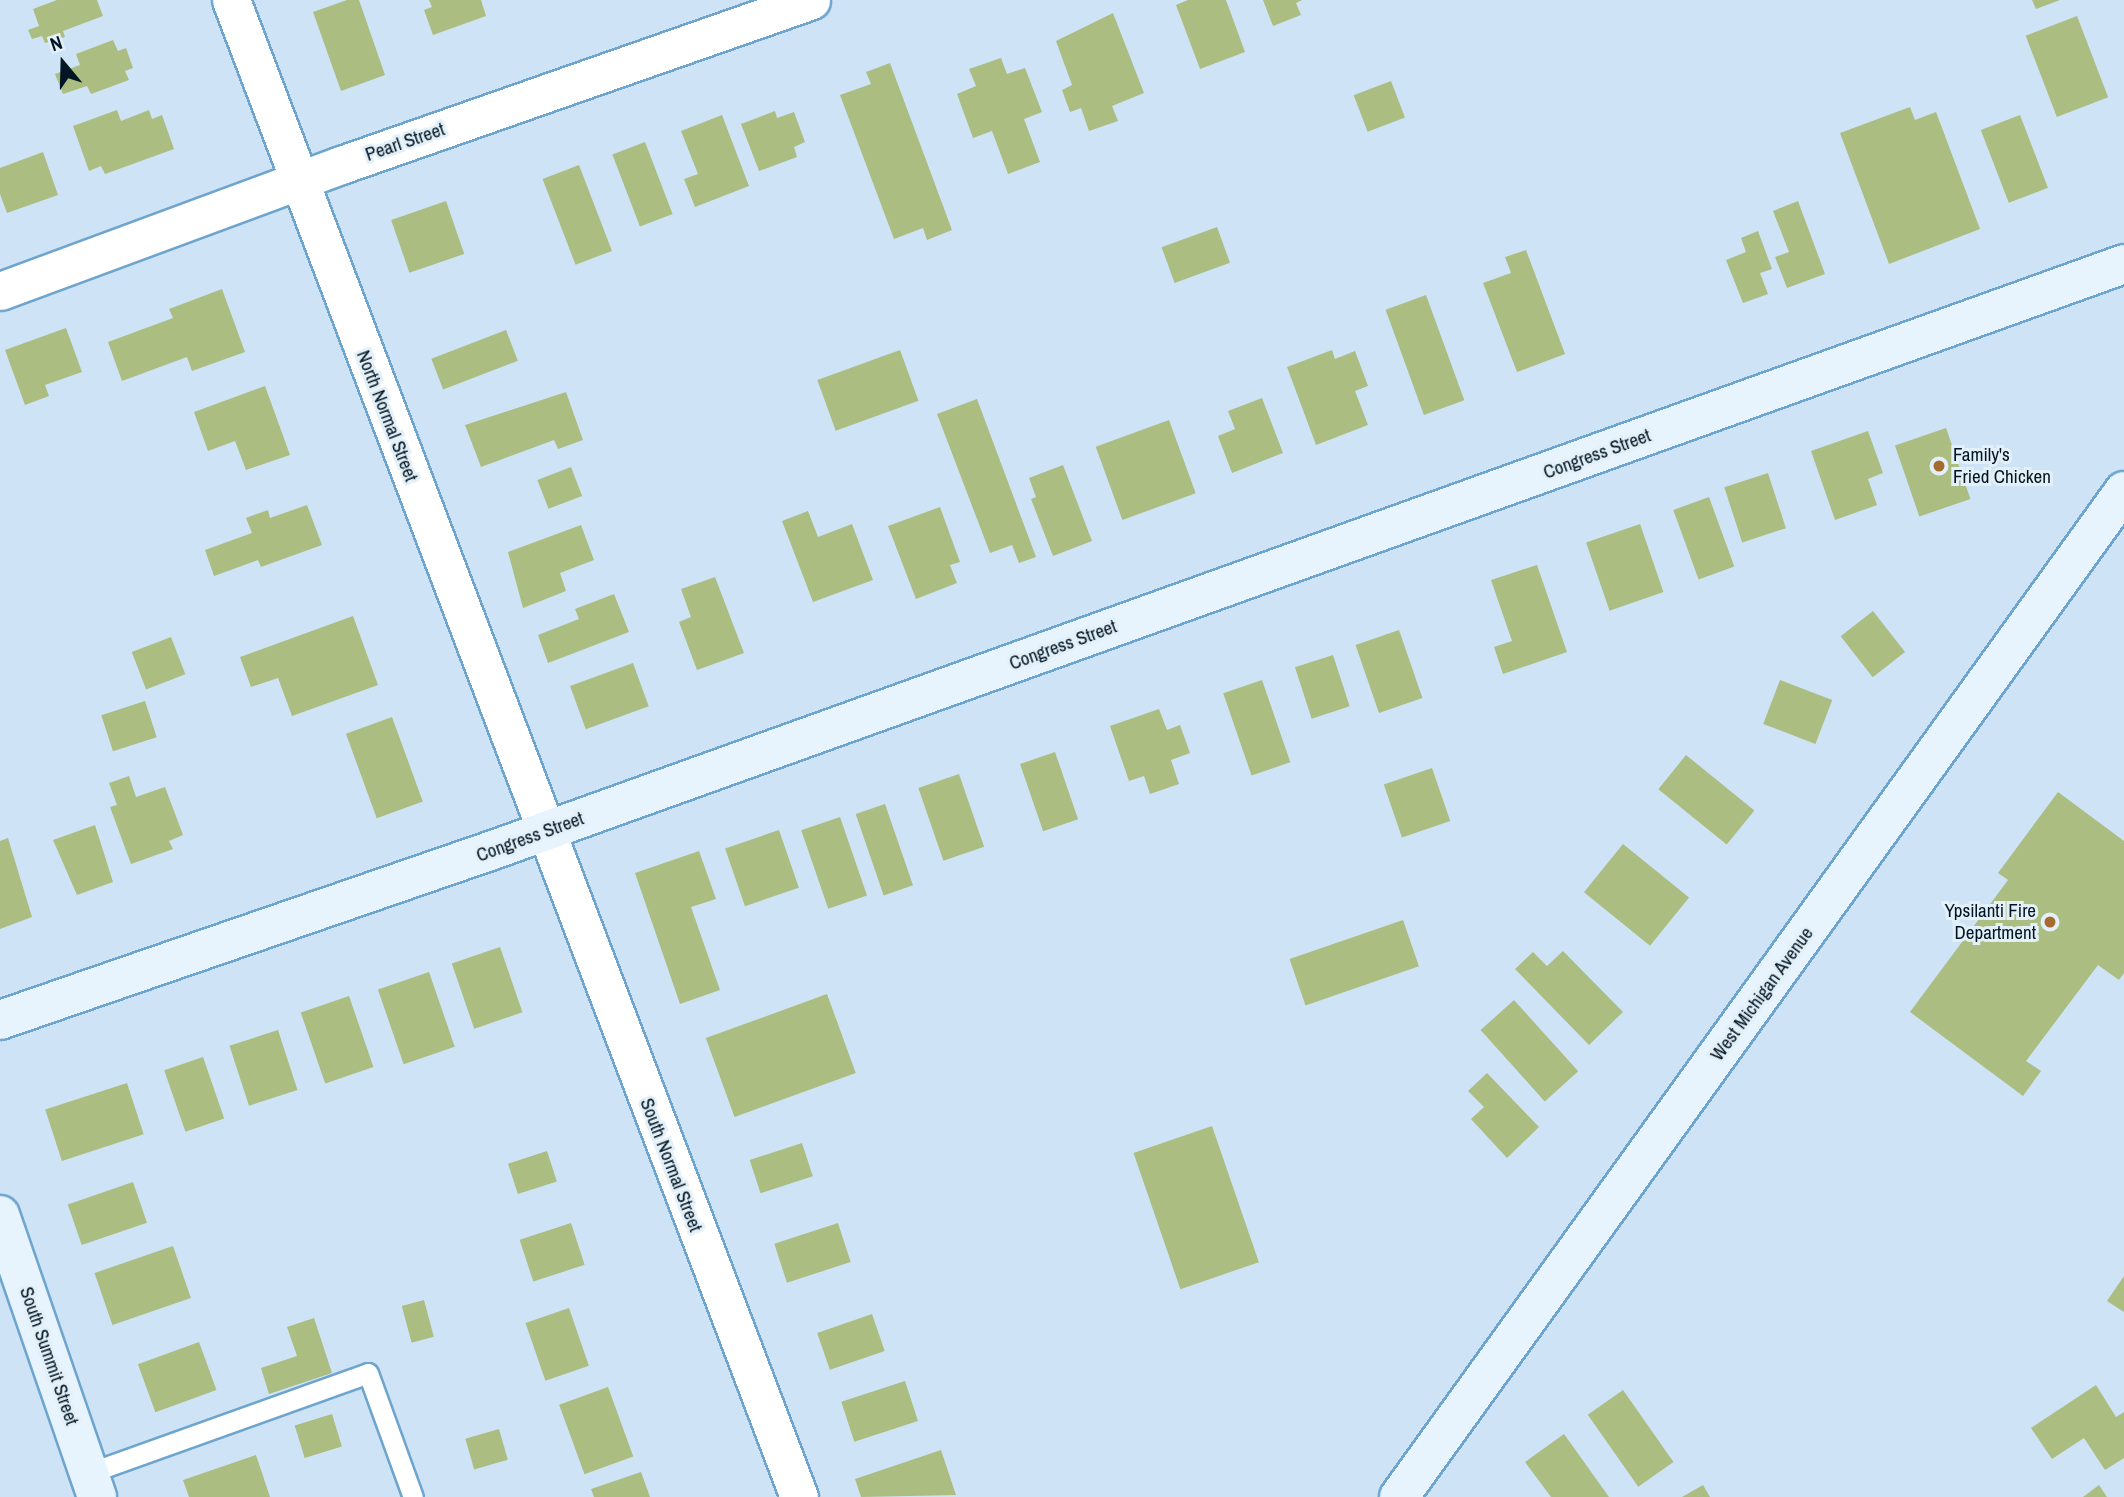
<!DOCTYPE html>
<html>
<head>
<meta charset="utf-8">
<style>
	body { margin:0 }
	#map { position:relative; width:2124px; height:1497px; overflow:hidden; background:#cee4f6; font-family:"Archivo Narrow",sans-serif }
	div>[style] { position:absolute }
	.building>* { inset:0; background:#abbd80; transform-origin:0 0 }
	.roads { filter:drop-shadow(2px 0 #6da5ce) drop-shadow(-2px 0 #6da5ce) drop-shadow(0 2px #6da5ce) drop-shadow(0 -2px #6da5ce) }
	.lane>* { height:19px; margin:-9.5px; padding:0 9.5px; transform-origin:9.5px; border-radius:9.5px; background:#fff }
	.street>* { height:37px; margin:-18.5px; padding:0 18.5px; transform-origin:18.5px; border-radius:18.5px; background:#fff }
	.secondary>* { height:38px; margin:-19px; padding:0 19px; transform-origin:19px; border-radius:19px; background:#e8f4fd }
	.dots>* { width:19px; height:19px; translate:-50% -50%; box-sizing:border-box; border:4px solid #e4f0f8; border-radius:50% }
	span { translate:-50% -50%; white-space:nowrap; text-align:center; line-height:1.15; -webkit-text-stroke:6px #e4f0f8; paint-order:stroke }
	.street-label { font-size:19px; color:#011524 }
	.poi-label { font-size:19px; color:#011524 }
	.left { translate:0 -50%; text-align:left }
	.right { translate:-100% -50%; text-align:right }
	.north { position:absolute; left:28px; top:28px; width:70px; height:70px; -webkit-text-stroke:5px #e4f0f8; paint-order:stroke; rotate:341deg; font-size:19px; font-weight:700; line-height:28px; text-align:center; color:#011524 }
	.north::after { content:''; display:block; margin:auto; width:24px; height:32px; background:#011524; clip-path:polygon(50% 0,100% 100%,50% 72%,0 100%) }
</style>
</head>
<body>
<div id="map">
	<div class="building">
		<i style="clip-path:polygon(57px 0,97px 0,103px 16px,63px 31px,65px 37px,45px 43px,42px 36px,32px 39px,28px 30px,39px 26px,33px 9px)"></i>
		<i style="clip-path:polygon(347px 0,359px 0,385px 75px,341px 91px,313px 12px)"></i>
		<i style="clip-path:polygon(429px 0,481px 0,486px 16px,433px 35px,424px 10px,432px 7px)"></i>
		<i style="clip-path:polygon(1188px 0,1226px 0,1245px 52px,1200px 69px,1176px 5px)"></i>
		<i style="clip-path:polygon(1263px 0,1302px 0,1296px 3px,1301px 15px,1273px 26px)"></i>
		<i style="clip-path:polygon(2032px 0,2060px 0,2036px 9px)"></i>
		<i style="clip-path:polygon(1113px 13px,1144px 93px,1112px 106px,1118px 121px,1089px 131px,1081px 108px,1070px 112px,1062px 90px,1072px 85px,1056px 41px)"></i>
		<i style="left:2077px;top:16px;width:87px;height:55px;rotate:69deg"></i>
		<i style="clip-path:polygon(113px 40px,118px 51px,126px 48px,133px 68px,125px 71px,129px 80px,91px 94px,87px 86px,63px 94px,55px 74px,80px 65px,76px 54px)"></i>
		<i style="clip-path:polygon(1001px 58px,1007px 74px,1025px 68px,1042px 112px,1024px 119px,1040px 162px,1008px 174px,992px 131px,973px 138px,957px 94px,976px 86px,969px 69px)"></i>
		<i style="clip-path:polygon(890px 63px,952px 230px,927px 240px,923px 228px,894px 239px,840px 95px,871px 84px,866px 72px)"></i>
		<i style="left:1391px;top:81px;width:39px;height:40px;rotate:69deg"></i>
		<i style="clip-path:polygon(1910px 107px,1915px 120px,1936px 112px,1980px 229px,1889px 264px,1840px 133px)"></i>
		<i style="clip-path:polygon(117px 110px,121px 121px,149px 110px,152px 119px,162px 115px,174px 149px,105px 174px,101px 166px,89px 171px,73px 126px)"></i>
		<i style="clip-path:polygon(775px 111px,777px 118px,794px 112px,805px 142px,794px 147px,797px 157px,759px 171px,741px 124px)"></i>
		<i style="clip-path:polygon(722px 115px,749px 186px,695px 207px,684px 179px,698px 174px,681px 131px)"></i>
		<i style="left:2020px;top:115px;width:78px;height:42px;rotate:69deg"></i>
		<i style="left:645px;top:142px;width:77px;height:35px;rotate:69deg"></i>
		<i style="clip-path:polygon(43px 152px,58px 195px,7px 213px,0 194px,0 168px)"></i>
		<i style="left:579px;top:165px;width:92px;height:39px;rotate:69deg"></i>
		<i style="left:446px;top:201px;width:56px;height:58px;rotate:71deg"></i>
		<i style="clip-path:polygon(1798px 201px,1825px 274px,1787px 288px,1775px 257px,1789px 252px,1773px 211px)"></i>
		<i style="left:1217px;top:227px;width:38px;height:59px;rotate:70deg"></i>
		<i style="clip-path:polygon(1758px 231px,1772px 269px,1760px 273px,1768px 294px,1743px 303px,1726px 260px,1746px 252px,1741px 238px)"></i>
		<i style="clip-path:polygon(1526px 250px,1565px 354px,1517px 372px,1483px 283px,1511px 273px,1505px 257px)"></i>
		<i style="clip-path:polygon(222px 289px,245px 352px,192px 371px,187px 357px,122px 381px,108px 342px,173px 318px,169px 309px)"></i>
		<i style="left:1426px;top:295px;width:112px;height:43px;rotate:70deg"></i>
		<i style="clip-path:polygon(66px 328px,82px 372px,45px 385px,49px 396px,25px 405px,5px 350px)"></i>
		<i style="left:506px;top:330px;width:33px;height:80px;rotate:69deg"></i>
		<i style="left:900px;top:350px;width:54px;height:88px;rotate:70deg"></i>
		<i style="clip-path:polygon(1332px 350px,1335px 359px,1355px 351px,1368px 386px,1355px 391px,1368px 425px,1316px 445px,1287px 367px)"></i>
		<i style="clip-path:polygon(265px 386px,290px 455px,246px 470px,235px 441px,208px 451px,194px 412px)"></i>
		<i style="clip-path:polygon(566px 392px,583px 440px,558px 449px,554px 440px,481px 467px,465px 425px)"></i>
		<i style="clip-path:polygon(1262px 398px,1283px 453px,1232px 473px,1218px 436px,1235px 429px,1228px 411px)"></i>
		<i style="clip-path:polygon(977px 399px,1036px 557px,1019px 563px,1012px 545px,990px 553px,937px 414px)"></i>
		<i style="left:1169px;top:420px;width:78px;height:78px;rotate:70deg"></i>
		<i style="left:1946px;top:428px;width:75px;height:54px;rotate:71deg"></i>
		<i style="clip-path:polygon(1868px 431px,1883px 473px,1868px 479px,1877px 505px,1835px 520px,1811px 451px)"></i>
		<i style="clip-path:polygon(1063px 465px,1092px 541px,1053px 556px,1031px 499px,1036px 497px,1029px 478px)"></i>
		<i style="left:571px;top:467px;width:31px;height:36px;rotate:69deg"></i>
		<i style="left:1768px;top:473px;width:58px;height:46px;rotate:72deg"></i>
		<i style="left:1709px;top:497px;width:74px;height:38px;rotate:70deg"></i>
		<i style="clip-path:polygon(307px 505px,322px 545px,261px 567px,258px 560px,214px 576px,205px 550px,252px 533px,246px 518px,268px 510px,270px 518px)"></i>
		<i style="clip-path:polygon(940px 507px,960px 562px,950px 565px,957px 583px,916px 599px,888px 526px)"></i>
		<i style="clip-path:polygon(808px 511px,818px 537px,852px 524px,873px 580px,813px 602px,782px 521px)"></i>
		<i style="left:1640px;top:524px;width:72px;height:57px;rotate:71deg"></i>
		<i style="clip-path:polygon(581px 525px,594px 560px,560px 573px,566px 591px,523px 608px,508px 552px)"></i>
		<i style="clip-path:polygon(1537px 565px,1567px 652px,1503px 674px,1494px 647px,1512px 641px,1491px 580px)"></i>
		<i style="clip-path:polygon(715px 577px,744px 653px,697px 670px,679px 622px,691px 617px,681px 589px)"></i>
		<i style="clip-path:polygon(614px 594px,629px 632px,548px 663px,538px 635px,579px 619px,575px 609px)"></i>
		<i style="left:1873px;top:611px;width:52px;height:41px;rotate:52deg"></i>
		<i style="clip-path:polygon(353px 616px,378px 685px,292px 716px,278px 678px,251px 687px,240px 657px)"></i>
		<i style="left:1399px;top:630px;width:72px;height:46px;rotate:71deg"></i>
		<i style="left:171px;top:637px;width:40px;height:42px;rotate:69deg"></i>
		<i style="left:1333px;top:655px;width:54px;height:40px;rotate:72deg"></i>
		<i style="left:633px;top:663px;width:46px;height:67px;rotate:70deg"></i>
		<i style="left:1262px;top:680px;width:87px;height:41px;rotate:71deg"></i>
		<i style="left:1780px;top:680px;width:56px;height:47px;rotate:21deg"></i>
		<i style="left:145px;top:701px;width:38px;height:46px;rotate:72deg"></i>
		<i style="clip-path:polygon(1159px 709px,1167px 730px,1180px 725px,1190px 753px,1171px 760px,1179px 784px,1150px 794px,1144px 776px,1129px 781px,1110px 726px)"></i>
		<i style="left:392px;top:717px;width:90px;height:49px;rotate:70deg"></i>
		<i style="left:1055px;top:752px;width:71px;height:37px;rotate:71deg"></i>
		<i style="left:1686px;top:755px;width:88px;height:44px;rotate:39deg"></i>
		<i style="left:1432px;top:768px;width:56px;height:51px;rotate:71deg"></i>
		<i style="left:959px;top:774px;width:77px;height:43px;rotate:71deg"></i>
		<i style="clip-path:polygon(129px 776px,136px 797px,165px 787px,183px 835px,169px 841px,173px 849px,131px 864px,110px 807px,117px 805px,109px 783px)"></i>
		<i style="clip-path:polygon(2058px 792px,2124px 841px,2124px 973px,2119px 980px,2098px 965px,2026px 1061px,2041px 1071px,2023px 1096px,1910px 1012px,2008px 880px,1998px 873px)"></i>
		<i style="left:885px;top:804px;width:86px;height:31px;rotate:71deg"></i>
		<i style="left:840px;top:817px;width:83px;height:41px;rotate:71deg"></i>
		<i style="clip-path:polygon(95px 825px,113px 882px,77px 895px,53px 840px)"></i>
		<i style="left:779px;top:830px;width:61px;height:57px;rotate:71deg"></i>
		<i style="clip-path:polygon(8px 838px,32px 917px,0 929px,0 841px)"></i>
		<i style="left:1623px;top:844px;width:85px;height:62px;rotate:39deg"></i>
		<i style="clip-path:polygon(699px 851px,716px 899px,691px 907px,720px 990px,680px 1004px,635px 873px)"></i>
		<i style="left:1403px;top:920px;width:49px;height:120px;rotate:71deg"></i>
		<i style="left:500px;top:947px;width:69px;height:51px;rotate:71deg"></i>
		<i style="clip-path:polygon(1563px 951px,1623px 1012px,1589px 1045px,1515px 969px,1533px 952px,1547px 966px)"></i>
		<i style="left:429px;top:972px;width:79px;height:54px;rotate:71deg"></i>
		<i style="left:827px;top:994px;width:84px;height:129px;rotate:70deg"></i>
		<i style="left:349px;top:996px;width:75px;height:51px;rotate:71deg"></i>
		<i style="left:1514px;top:1000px;width:96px;height:45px;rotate:48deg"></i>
		<i style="left:278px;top:1030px;width:63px;height:51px;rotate:72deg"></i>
		<i style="left:203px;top:1057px;width:65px;height:41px;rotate:71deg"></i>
		<i style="clip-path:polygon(1487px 1073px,1539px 1127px,1507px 1158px,1471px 1119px,1484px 1107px,1468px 1091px)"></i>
		<i style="left:127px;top:1083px;width:54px;height:86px;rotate:72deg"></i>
		<i style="left:1212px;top:1126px;width:144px;height:83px;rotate:71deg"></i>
		<i style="left:802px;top:1143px;width:35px;height:55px;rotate:72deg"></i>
		<i style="left:547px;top:1151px;width:32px;height:41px;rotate:72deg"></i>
		<i style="left:133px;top:1182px;width:43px;height:69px;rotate:71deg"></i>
		<i style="left:571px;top:1223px;width:44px;height:54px;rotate:72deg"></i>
		<i style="left:838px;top:1223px;width:41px;height:67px;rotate:72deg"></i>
		<i style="left:173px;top:1246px;width:55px;height:83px;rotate:71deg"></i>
		<i style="clip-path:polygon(2124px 1276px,2124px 1312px,2107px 1301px)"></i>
		<i style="left:424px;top:1300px;width:38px;height:23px;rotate:75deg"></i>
		<i style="left:569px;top:1308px;width:61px;height:46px;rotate:71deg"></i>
		<i style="left:872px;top:1314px;width:39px;height:58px;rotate:71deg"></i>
		<i style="clip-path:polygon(314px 1318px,332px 1373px,269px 1394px,261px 1368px,297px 1356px,287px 1327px)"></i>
		<i style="left:199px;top:1342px;width:51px;height:65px;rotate:70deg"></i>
		<i style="left:905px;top:1381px;width:42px;height:67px;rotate:72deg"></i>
		<i style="clip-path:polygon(2096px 1385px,2116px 1417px,2124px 1412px,2124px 1458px,2105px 1470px,2084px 1438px,2052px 1459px,2031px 1428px)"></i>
		<i style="left:608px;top:1387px;width:74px;height:52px;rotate:70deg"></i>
		<i style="left:1623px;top:1390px;width:88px;height:43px;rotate:55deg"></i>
		<i style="left:332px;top:1414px;width:34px;height:39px;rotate:73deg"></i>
		<i style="left:499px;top:1429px;width:32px;height:35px;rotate:74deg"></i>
		<i style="clip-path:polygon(1564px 1434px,1609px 1497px,1551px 1497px,1525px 1462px)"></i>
		<i style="clip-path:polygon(941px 1450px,956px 1495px,861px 1497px,855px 1479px)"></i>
		<i style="clip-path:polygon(256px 1455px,270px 1497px,189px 1497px,183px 1480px)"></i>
		<i style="clip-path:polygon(641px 1472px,650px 1497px,594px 1497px,591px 1489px)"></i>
		<i style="clip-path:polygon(1703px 1485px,1710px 1497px,1682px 1497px)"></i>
		<i style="clip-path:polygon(2099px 1485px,2107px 1497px,2083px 1497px)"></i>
	</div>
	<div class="roads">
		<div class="lane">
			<i style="left:89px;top:1473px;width:296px;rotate:-19.7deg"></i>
			<i style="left:368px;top:1373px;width:132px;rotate:70.1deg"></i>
		</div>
		<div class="street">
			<i style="left:231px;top:0;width:1601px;rotate:69.22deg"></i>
			<i style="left:0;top:291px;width:364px;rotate:-20.3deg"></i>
			<i style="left:341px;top:165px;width:498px;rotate:-19.3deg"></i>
		</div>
		<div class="secondary">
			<i style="left:0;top:1020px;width:521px;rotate:-19.03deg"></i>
			<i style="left:493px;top:850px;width:1733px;rotate:-19.76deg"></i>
			<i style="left:0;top:1215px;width:298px;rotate:71deg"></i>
			<i style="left:1399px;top:1497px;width:1240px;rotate:-54.22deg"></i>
		</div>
	</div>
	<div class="dots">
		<i style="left:1939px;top:466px;background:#a76a2e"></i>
		<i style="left:2050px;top:922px;background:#a76a2e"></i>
	</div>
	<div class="street-label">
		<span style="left:405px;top:142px;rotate:-19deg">Pearl Street</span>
		<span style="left:387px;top:416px;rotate:69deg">North Normal Street</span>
		<span style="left:1597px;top:454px;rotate:-20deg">Congress Street</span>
		<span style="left:1063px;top:645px;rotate:-20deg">Congress Street</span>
		<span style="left:530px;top:837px;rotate:-20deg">Congress Street</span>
		<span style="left:1762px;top:994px;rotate:-54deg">West Michigan Avenue</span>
		<span style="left:671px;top:1165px;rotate:69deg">South Normal Street</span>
		<span style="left:49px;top:1356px;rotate:71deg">South Summit Street</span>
	</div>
	<div class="poi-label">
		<span class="left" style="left:1953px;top:466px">Family's<br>Fried Chicken</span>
		<span class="right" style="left:2036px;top:922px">Ypsilanti Fire<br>Department</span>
	</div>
	<div class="north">N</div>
</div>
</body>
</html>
